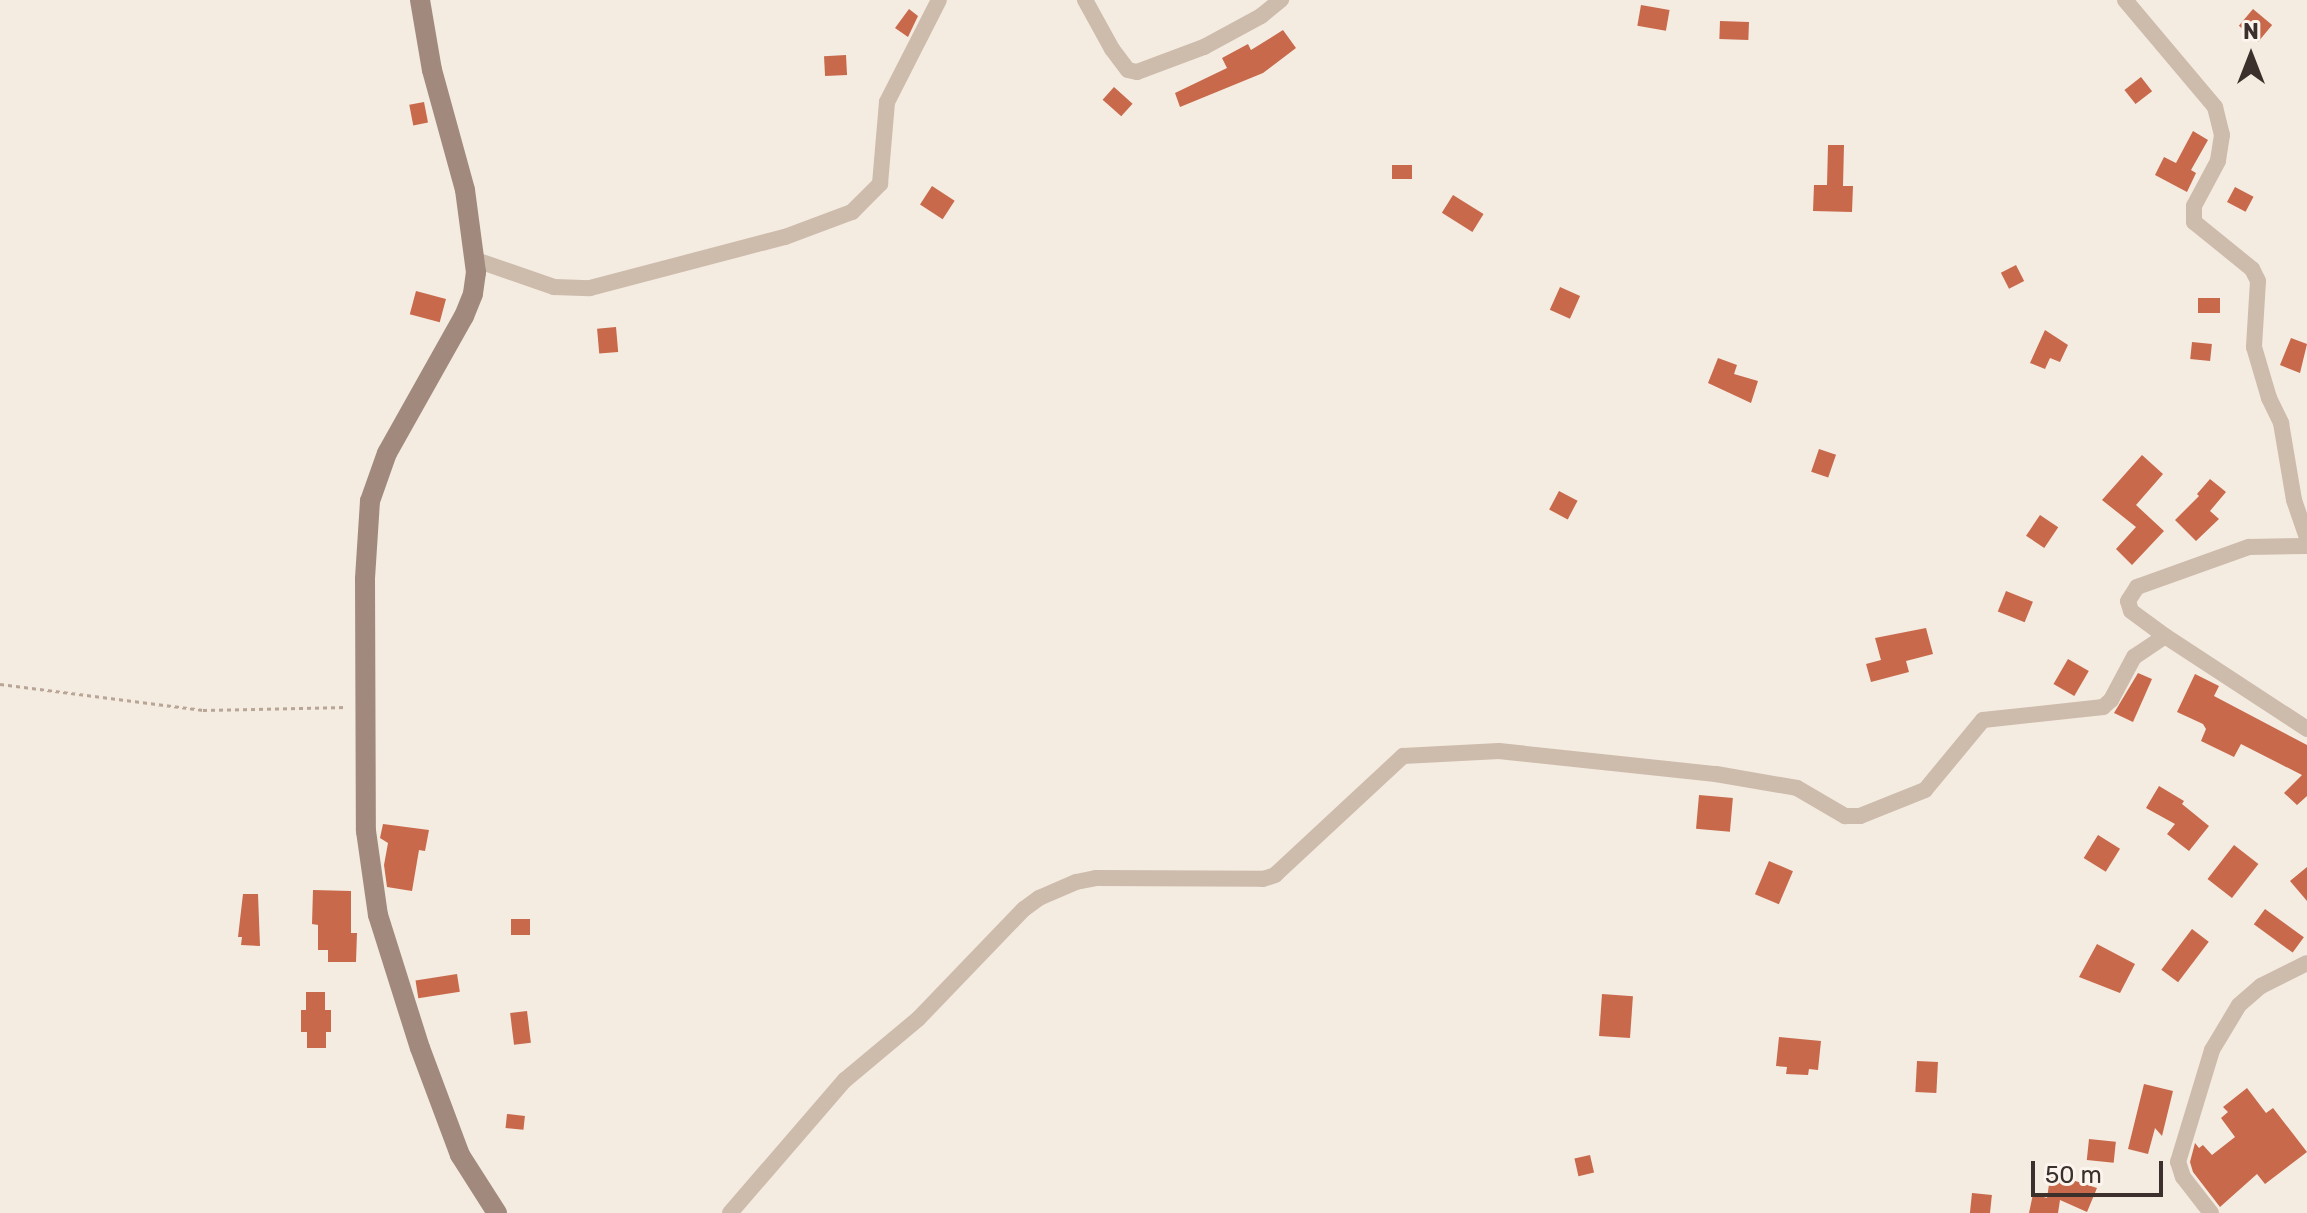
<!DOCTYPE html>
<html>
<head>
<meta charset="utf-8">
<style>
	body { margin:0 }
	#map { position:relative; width:2307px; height:1213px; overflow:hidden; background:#f4ebe1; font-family:Rubik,sans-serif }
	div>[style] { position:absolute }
	.building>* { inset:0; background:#c8694b; transform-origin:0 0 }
	.path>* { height:3px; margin-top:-1.5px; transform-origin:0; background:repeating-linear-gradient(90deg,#b9a596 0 4px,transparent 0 8px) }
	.street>* { height:16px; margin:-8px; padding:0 8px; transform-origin:8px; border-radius:8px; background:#cdbbac }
	.secondary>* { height:20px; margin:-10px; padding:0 10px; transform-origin:10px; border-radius:10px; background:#a18a7d }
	span { translate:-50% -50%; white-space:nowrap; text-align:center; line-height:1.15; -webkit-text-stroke:6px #fbf5ee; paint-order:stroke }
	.north { position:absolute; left:2211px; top:16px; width:80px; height:80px; -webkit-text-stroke:6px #fbf5ee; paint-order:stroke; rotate:0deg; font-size:22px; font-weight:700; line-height:32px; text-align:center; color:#3b302b }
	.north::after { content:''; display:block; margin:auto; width:28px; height:36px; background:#3b302b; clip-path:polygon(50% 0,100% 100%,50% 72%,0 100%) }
	.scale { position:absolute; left:2031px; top:1161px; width:132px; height:36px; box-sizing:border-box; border:4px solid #3b302b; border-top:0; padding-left:10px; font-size:24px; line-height:28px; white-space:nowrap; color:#3b302b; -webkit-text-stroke:6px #fbf5ee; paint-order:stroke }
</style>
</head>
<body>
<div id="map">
	<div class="building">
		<i style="left:1641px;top:5px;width:29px;height:21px;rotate:10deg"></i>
		<i style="clip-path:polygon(909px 9px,918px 16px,908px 37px,895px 28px)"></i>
		<i style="left:2253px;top:9px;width:25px;height:22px;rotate:40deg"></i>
		<i style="left:1720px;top:21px;width:29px;height:18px;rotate:2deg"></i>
		<i style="clip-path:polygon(1283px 30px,1296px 48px,1263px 73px,1180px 107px,1175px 93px,1227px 68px,1222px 58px,1248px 44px,1251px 50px)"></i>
		<i style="left:846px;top:55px;width:20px;height:22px;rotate:87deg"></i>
		<i style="left:2141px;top:77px;width:18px;height:21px;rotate:52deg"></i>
		<i style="left:1114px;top:87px;width:25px;height:17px;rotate:42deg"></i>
		<i style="left:424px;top:102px;width:21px;height:15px;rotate:79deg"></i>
		<i style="clip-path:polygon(2193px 131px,2208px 140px,2191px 170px,2196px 173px,2187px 192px,2155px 175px,2164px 157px,2176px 163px)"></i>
		<i style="clip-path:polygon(1828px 145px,1844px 145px,1843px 186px,1853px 186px,1852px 212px,1813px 211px,1814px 185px,1827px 185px)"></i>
		<i style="left:1392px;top:165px;width:20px;height:14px"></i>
		<i style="left:932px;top:186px;width:27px;height:22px;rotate:33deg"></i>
		<i style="left:2235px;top:187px;width:21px;height:17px;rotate:28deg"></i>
		<i style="left:1453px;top:195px;width:36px;height:21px;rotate:32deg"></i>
		<i style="left:2016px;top:265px;width:18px;height:17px;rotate:63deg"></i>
		<i style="left:1560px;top:287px;width:22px;height:25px;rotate:24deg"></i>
		<i style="left:416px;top:291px;width:31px;height:24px;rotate:15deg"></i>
		<i style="left:2198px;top:298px;width:22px;height:15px"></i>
		<i style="left:616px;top:327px;width:25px;height:19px;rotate:85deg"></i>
		<i style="clip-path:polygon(2045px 330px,2068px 345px,2060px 362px,2050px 358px,2045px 369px,2030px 363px)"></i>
		<i style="clip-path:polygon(2291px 338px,2307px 344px,2300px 373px,2280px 365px)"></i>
		<i style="left:2192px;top:342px;width:20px;height:17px;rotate:6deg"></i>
		<i style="clip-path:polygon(1718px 358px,1737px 365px,1734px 374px,1758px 381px,1751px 403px,1708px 383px)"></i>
		<i style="left:1819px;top:449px;width:18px;height:24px;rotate:19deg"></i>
		<i style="clip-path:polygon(2142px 455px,2163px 474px,2136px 505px,2164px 531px,2132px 565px,2116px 549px,2136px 527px,2102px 500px)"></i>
		<i style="clip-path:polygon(2210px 479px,2226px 492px,2210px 511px,2219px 519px,2196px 541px,2175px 520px,2199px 496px,2197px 494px)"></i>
		<i style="left:1559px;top:491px;width:21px;height:21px;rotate:28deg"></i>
		<i style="left:2040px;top:515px;width:22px;height:25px;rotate:34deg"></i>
		<i style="left:2006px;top:591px;width:29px;height:22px;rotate:22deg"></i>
		<i style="clip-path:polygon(1926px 628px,1933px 654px,1906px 661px,1909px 672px,1871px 682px,1866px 664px,1881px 660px,1875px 638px)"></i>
		<i style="left:2068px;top:659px;width:24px;height:29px;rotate:30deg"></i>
		<i style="clip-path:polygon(2138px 673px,2152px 679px,2133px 722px,2114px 713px)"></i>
		<i style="clip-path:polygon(2195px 674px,2219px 686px,2214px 696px,2307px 745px,2307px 796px,2297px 805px,2284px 793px,2302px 775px,2241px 744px,2234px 757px,2201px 741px,2206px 729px,2203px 724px,2177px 712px)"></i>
		<i style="clip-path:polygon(2159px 786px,2184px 801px,2182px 804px,2209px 826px,2189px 851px,2167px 834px,2175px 824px,2146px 808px)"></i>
		<i style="left:1699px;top:795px;width:34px;height:34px;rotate:5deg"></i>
		<i style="clip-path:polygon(383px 824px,429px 830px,425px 851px,419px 850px,412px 891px,387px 887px,384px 865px,388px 843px,380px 838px)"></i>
		<i style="left:2098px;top:835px;width:26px;height:27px;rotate:32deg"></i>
		<i style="left:2234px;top:845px;width:31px;height:43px;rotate:38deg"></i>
		<i style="left:1769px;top:861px;width:26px;height:36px;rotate:23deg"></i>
		<i style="clip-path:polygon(2307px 867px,2307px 901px,2290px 881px)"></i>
		<i style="clip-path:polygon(313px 890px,351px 891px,351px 933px,357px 933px,356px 962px,328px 962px,328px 950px,318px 950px,318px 925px,312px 924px)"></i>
		<i style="clip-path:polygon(243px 894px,258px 894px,260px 946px,241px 945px,242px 937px,238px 937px)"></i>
		<i style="left:2265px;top:909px;width:48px;height:19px;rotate:36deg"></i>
		<i style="left:511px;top:919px;width:19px;height:16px"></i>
		<i style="left:2192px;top:929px;width:21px;height:51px;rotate:37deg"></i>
		<i style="clip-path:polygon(2097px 944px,2135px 964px,2120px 993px,2079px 977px)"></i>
		<i style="left:457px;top:974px;width:18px;height:42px;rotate:81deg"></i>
		<i style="clip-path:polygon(306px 992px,325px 992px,325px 1010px,331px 1010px,331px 1032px,326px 1032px,326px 1048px,307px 1048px,307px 1032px,301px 1032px,301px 1010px,306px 1010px)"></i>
		<i style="left:1602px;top:994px;width:31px;height:42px;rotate:4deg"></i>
		<i style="left:527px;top:1011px;width:32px;height:17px;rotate:83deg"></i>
		<i style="clip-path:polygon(1779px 1037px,1821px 1041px,1818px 1070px,1809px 1069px,1808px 1075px,1786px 1074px,1787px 1067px,1776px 1066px)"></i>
		<i style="left:1917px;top:1061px;width:21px;height:31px;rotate:3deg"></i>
		<i style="clip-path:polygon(2144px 1084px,2173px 1091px,2162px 1136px,2155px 1128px,2148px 1154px,2128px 1149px)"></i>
		<i style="clip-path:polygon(2247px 1088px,2266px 1113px,2273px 1108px,2307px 1152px,2265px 1184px,2257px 1174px,2220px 1207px,2193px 1172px,2190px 1162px,2195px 1143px,2199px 1148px,2203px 1145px,2212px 1155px,2235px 1137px,2221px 1118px,2228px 1112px,2223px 1107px)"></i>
		<i style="left:507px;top:1114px;width:18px;height:14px;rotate:6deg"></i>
		<i style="left:2089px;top:1139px;width:27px;height:21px;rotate:6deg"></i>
		<i style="left:1590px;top:1155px;width:18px;height:16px;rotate:77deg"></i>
		<i style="clip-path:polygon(2052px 1164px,2065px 1166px,2063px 1177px,2097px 1188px,2087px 1212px,2060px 1200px,2058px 1213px,2029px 1213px,2033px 1194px,2047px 1198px)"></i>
		<i style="left:1972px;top:1193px;width:20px;height:20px;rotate:6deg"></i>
	</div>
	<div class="path">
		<i style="left:0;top:684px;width:205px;rotate:7.3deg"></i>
		<i style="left:203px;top:710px;width:144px;rotate:-1.2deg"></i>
	</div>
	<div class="street">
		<i style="left:1085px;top:0;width:56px;rotate:61.1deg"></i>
		<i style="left:1112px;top:49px;width:26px;rotate:53deg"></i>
		<i style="left:1128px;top:70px;width:9px;rotate:13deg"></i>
		<i style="left:1137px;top:72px;width:72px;rotate:-20.5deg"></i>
		<i style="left:1204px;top:47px;width:65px;rotate:-28.5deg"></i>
		<i style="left:1261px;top:16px;width:26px;rotate:-39deg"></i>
		<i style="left:2125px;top:0;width:140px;rotate:49.9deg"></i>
		<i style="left:2215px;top:107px;width:29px;rotate:76deg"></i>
		<i style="left:2222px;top:135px;width:26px;rotate:99deg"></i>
		<i style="left:2218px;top:161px;width:51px;rotate:118.1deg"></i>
		<i style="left:2194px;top:206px;width:16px;rotate:90deg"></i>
		<i style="left:2194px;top:222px;width:75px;rotate:39deg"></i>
		<i style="left:2252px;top:269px;width:13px;rotate:63deg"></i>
		<i style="left:2258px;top:281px;width:66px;rotate:93.5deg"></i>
		<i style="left:2254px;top:347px;width:53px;rotate:73.6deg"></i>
		<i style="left:2269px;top:398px;width:28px;rotate:64deg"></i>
		<i style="left:2281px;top:423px;width:78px;rotate:80.4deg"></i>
		<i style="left:2294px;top:500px;width:39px;rotate:71deg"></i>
		<i style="left:476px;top:260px;width:83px;rotate:19.1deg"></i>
		<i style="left:554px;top:287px;width:36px;rotate:2deg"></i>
		<i style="left:590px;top:288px;width:202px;rotate:-14.7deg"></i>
		<i style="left:785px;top:237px;width:72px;rotate:-20.5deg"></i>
		<i style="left:852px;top:212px;width:40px;rotate:-45deg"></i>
		<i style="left:880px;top:184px;width:82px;rotate:-85.1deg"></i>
		<i style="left:887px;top:102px;width:114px;rotate:-63deg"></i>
		<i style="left:2165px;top:636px;width:42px;rotate:-143.7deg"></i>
		<i style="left:2131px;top:611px;width:10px;rotate:-107deg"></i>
		<i style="left:2128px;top:601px;width:17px;rotate:-57deg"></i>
		<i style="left:2137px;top:587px;width:119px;rotate:-19.7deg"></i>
		<i style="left:2249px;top:547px;width:58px;rotate:-1deg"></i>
		<i style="left:730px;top:1213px;width:176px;rotate:-49.2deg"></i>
		<i style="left:845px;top:1080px;width:95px;rotate:-39.9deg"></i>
		<i style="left:918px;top:1019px;width:153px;rotate:-46.1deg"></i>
		<i style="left:1024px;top:909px;width:19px;rotate:-36deg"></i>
		<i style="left:1039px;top:898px;width:40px;rotate:-23.4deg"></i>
		<i style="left:1076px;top:882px;width:20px;rotate:-11deg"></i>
		<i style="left:1096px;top:878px;width:167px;rotate:0.3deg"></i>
		<i style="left:1263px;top:879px;width:13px;rotate:-18deg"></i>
		<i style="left:1275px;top:875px;width:175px;rotate:-42.9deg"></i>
		<i style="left:1403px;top:756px;width:96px;rotate:-3deg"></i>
		<i style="left:1499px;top:751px;width:218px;rotate:6.1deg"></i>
		<i style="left:1716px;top:774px;width:82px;rotate:9.8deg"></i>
		<i style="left:1797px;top:788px;width:56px;rotate:30.3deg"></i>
		<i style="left:1845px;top:816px;width:15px"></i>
		<i style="left:1860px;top:816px;width:70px;rotate:-21.8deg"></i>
		<i style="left:1925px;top:790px;width:91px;rotate:-50.4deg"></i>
		<i style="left:1983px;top:720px;width:121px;rotate:-6.2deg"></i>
		<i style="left:2103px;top:707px;width:11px;rotate:-41deg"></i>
		<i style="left:2111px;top:700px;width:49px;rotate:-61.9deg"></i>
		<i style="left:2134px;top:657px;width:37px;rotate:-34deg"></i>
		<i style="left:2165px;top:636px;width:170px;rotate:33.2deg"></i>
		<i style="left:2211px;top:1213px;width:46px;rotate:-127.9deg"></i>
		<i style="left:2183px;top:1177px;width:16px;rotate:-108deg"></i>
		<i style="left:2178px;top:1162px;width:117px;rotate:-73.1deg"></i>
		<i style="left:2212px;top:1050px;width:52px;rotate:-59deg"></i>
		<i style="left:2239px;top:1005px;width:29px;rotate:-41deg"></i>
		<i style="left:2261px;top:986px;width:51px;rotate:-26.6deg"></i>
	</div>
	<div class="secondary">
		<i style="left:420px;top:0;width:71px;rotate:80.3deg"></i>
		<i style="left:432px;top:70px;width:124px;rotate:74.6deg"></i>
		<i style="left:465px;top:190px;width:83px;rotate:82.4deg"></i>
		<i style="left:476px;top:272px;width:22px;rotate:98deg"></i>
		<i style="left:473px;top:294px;width:24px;rotate:112deg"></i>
		<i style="left:464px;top:316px;width:157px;rotate:119.3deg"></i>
		<i style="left:387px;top:453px;width:51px;rotate:109.5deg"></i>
		<i style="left:370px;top:501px;width:78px;rotate:93.7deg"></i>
		<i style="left:365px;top:579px;width:252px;rotate:89.8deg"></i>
		<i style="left:366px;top:831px;width:85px;rotate:81.9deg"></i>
		<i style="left:378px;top:915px;width:139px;rotate:72.5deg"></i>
		<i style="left:420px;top:1048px;width:114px;rotate:69.5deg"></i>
		<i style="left:460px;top:1155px;width:69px;rotate:57.5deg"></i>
	</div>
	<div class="north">N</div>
	<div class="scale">50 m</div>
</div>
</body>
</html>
